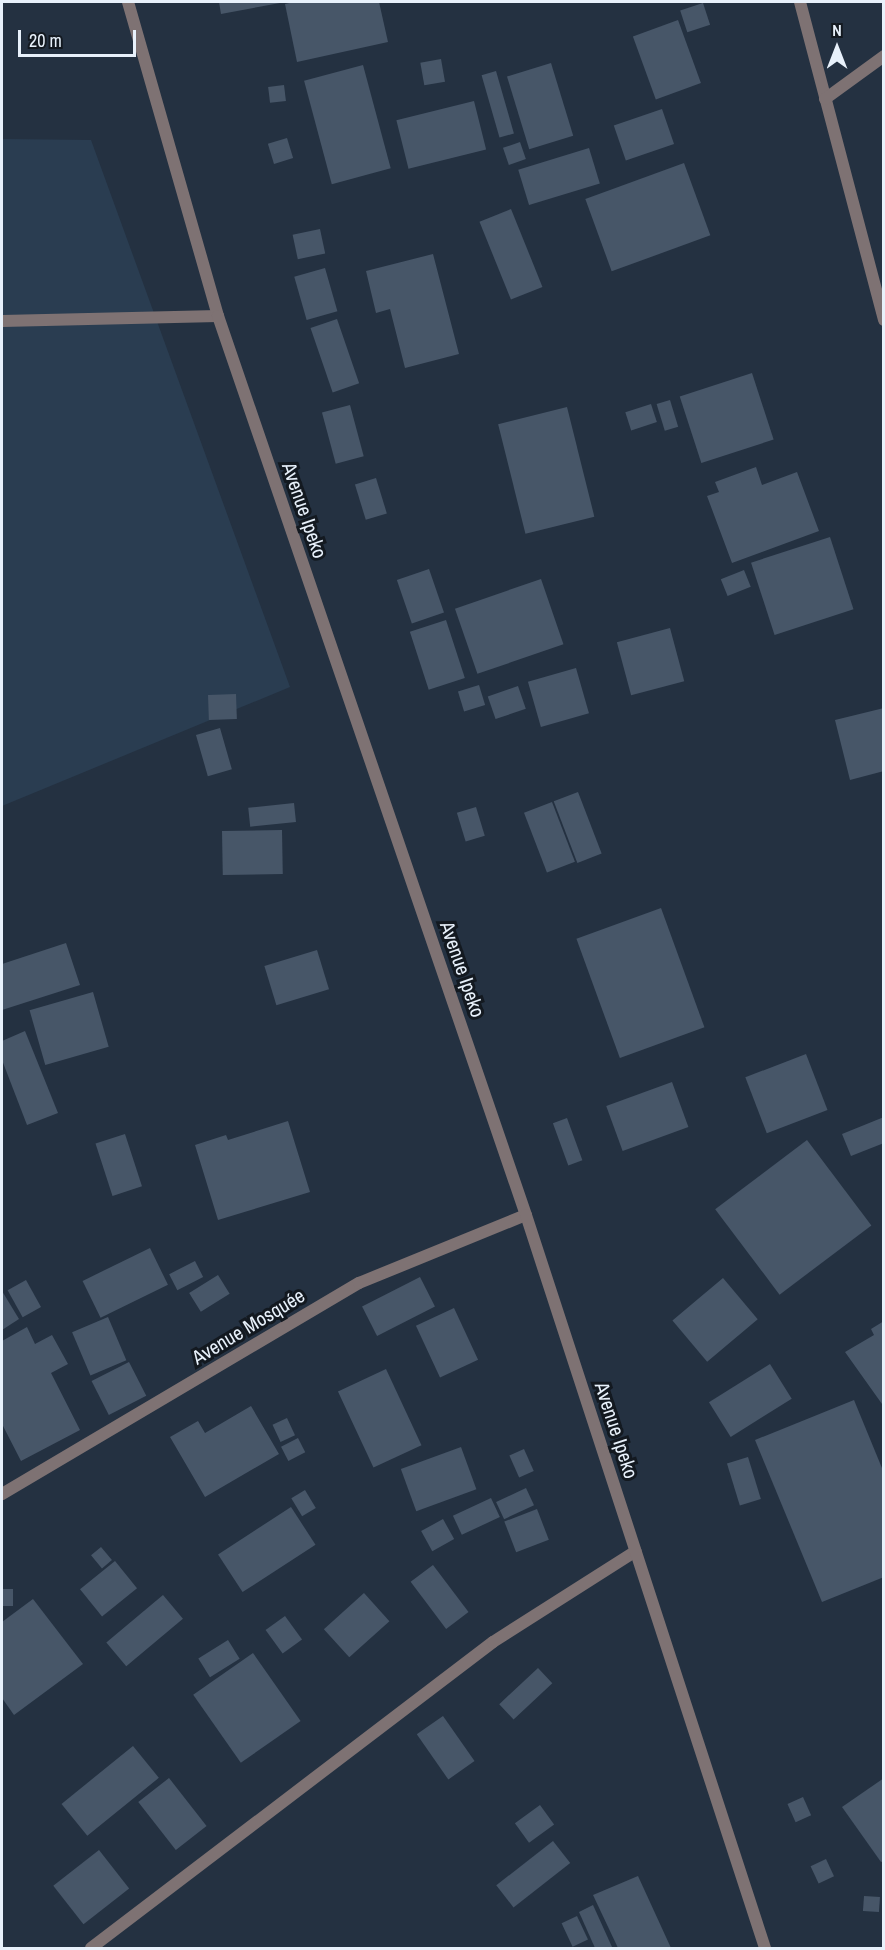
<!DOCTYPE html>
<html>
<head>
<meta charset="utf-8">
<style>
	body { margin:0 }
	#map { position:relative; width:885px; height:1950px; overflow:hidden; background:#243141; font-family:"Archivo Narrow",sans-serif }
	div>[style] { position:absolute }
	.built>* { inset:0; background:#2a3d51 }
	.building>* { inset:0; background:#475668; transform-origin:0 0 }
	.minor>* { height:12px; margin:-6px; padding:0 6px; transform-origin:6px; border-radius:6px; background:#7e7273 }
	.tertiary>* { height:12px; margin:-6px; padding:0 6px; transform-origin:6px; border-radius:6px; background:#7e7273 }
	span { translate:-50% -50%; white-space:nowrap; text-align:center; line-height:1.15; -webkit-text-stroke:6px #131920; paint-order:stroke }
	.street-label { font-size:20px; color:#e8f1fb }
	.frame { position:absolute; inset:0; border:3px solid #e8f1fb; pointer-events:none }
	.north { position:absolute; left:807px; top:18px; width:60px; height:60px; -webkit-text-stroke:4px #131920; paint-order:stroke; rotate:0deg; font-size:16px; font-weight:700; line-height:24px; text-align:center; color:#e8f1fb }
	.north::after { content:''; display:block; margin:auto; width:21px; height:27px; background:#e8f1fb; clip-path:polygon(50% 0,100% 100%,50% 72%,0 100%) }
	.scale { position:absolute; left:18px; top:30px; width:118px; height:27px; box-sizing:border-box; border:3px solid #e8f1fb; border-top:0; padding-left:8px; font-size:18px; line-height:21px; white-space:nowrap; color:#e8f1fb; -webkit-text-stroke:4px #131920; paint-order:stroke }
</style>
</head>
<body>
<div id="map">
	<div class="built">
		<i style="clip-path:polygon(2px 139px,91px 140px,290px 687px,2px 806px)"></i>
	</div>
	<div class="building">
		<i style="clip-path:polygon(219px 2px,280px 2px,280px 3px,221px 14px)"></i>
		<i style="clip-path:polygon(294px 2px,379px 2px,388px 42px,297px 62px,285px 4px)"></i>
		<i style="left:703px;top:3px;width:23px;height:24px;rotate:72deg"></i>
		<i style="left:678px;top:20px;width:67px;height:48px;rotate:70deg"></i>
		<i style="left:441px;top:59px;width:23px;height:21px;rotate:80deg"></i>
		<i style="left:551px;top:63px;width:76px;height:46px;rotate:73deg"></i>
		<i style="left:363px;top:65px;width:107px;height:61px;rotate:75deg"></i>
		<i style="left:496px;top:71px;width:65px;height:15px;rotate:74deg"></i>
		<i style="left:284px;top:85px;width:16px;height:16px;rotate:83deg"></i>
		<i style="left:474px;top:101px;width:50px;height:80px;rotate:76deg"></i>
		<i style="left:662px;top:109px;width:37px;height:51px;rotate:71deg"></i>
		<i style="left:287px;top:138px;width:21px;height:20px;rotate:73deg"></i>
		<i style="left:520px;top:142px;width:18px;height:18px;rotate:71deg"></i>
		<i style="left:589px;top:148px;width:37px;height:74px;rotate:73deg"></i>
		<i style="left:684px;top:163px;width:77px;height:105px;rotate:70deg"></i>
		<i style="left:511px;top:209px;width:84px;height:34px;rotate:68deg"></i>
		<i style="left:320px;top:229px;width:25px;height:28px;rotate:78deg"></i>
		<i style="clip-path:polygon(433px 254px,459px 354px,405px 368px,390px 309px,376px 313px,366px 271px)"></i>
		<i style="left:325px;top:268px;width:45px;height:32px;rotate:74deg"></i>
		<i style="left:337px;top:319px;width:68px;height:28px;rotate:71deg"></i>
		<i style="left:752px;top:373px;width:70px;height:76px;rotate:72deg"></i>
		<i style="left:670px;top:400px;width:28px;height:14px;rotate:73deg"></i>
		<i style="left:651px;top:404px;width:19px;height:27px;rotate:72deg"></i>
		<i style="left:350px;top:405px;width:53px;height:29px;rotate:75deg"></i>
		<i style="left:567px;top:407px;width:113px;height:71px;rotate:76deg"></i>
		<i style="clip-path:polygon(756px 467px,762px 485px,797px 472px,819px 531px,732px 563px,707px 496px,719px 492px,715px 482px)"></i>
		<i style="left:376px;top:478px;width:37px;height:22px;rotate:73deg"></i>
		<i style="left:830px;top:537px;width:76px;height:83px;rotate:72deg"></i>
		<i style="left:429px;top:569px;width:46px;height:34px;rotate:71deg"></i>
		<i style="left:744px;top:570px;width:18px;height:25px;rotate:68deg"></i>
		<i style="left:541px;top:579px;width:69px;height:91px;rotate:71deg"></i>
		<i style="left:446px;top:620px;width:61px;height:38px;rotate:72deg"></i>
		<i style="left:670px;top:628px;width:55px;height:55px;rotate:75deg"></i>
		<i style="left:576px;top:668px;width:47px;height:50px;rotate:74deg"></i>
		<i style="left:479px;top:685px;width:21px;height:22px;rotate:73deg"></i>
		<i style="left:518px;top:686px;width:24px;height:32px;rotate:71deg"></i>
		<i style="left:236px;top:694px;width:25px;height:28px;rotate:88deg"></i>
		<i style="clip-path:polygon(884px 708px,884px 771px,850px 780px,835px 720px)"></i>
		<i style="left:220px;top:728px;width:43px;height:25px;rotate:74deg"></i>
		<i style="left:578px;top:792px;width:66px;height:26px;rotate:69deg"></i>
		<i style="left:552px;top:802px;width:64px;height:30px;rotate:69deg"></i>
		<i style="left:294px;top:803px;width:19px;height:46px;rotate:84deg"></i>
		<i style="left:476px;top:807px;width:30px;height:20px;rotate:73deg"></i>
		<i style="left:282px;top:830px;width:44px;height:60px;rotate:89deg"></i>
		<i style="left:661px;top:908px;width:127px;height:90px;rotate:70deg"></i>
		<i style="clip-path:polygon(66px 943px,80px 985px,2px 1010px,2px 964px)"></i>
		<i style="left:317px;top:950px;width:41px;height:55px;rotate:73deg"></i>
		<i style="left:93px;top:992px;width:57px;height:66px;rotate:74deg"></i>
		<i style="clip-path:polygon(25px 1031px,58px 1113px,27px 1125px,2px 1060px,2px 1041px)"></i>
		<i style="left:806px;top:1054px;width:60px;height:65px;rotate:69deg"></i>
		<i style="left:672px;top:1082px;width:48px;height:70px;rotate:70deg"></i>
		<i style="clip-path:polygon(884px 1117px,884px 1143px,851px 1156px,842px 1134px)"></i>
		<i style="left:567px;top:1118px;width:45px;height:15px;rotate:70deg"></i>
		<i style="clip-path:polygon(288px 1121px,310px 1192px,218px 1220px,195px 1145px,226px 1135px,228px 1140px)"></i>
		<i style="left:125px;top:1134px;width:55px;height:31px;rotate:72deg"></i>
		<i style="left:807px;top:1140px;width:107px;height:115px;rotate:53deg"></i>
		<i style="left:150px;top:1248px;width:41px;height:75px;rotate:64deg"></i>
		<i style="left:195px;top:1261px;width:18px;height:29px;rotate:63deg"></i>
		<i style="left:218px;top:1275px;width:22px;height:34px;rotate:58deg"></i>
		<i style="left:420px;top:1277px;width:33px;height:65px;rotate:63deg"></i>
		<i style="left:723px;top:1278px;width:54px;height:66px;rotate:50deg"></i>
		<i style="left:26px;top:1280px;width:31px;height:21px;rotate:61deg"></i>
		<i style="clip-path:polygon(2px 1291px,19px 1319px,2px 1330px)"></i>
		<i style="left:454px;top:1308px;width:57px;height:42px;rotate:65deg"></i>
		<i style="left:108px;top:1317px;width:47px;height:39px;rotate:67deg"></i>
		<i style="clip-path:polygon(884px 1321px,884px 1403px,882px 1404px,845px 1352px,874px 1335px,871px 1329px)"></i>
		<i style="clip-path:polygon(27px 1327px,35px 1344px,52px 1335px,68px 1364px,51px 1373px,80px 1430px,21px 1461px,2px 1424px,2px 1341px)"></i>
		<i style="left:129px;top:1362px;width:38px;height:42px;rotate:63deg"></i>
		<i style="left:770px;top:1364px;width:41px;height:72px;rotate:58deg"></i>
		<i style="left:386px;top:1369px;width:84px;height:53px;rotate:65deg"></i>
		<i style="clip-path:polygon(854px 1400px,884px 1473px,884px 1577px,822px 1602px,755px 1440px)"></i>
		<i style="clip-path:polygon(251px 1406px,279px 1454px,205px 1497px,170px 1437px,198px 1421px,205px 1433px)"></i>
		<i style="left:287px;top:1418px;width:19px;height:16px;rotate:65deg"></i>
		<i style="left:298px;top:1438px;width:16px;height:19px;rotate:63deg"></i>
		<i style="left:461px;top:1447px;width:45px;height:64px;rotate:70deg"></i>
		<i style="left:524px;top:1449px;width:24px;height:16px;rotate:66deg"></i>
		<i style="left:748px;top:1457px;width:44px;height:22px;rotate:73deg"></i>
		<i style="left:526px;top:1488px;width:19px;height:33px;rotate:65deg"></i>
		<i style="left:305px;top:1490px;width:21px;height:16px;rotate:59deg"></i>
		<i style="left:491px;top:1498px;width:21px;height:42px;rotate:65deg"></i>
		<i style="left:291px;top:1507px;width:45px;height:87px;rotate:57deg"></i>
		<i style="left:537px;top:1509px;width:33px;height:35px;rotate:69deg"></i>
		<i style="left:443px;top:1519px;width:23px;height:25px;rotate:61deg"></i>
		<i style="left:101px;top:1547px;width:17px;height:13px;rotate:50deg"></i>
		<i style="left:115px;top:1561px;width:35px;height:45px;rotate:51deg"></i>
		<i style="left:433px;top:1565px;width:59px;height:28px;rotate:53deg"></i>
		<i style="left:13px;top:1589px;width:17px;height:11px;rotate:90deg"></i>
		<i style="left:364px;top:1593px;width:38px;height:54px;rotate:48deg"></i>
		<i style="left:163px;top:1595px;width:31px;height:74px;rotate:50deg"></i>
		<i style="clip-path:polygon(33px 1599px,83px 1664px,14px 1715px,2px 1698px,2px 1622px)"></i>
		<i style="left:285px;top:1616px;width:29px;height:24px;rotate:54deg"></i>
		<i style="left:228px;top:1640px;width:22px;height:35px;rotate:58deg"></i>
		<i style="left:253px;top:1653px;width:83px;height:73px;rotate:55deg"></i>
		<i style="left:538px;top:1668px;width:21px;height:53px;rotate:47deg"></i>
		<i style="left:443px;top:1716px;width:55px;height:32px;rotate:55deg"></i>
		<i style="left:133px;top:1746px;width:41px;height:92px;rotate:51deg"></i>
		<i style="left:169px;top:1778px;width:61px;height:39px;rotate:52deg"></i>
		<i style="clip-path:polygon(884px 1778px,884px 1861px,881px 1862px,842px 1807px)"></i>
		<i style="left:803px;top:1797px;width:20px;height:17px;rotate:66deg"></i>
		<i style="left:540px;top:1805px;width:24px;height:31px;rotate:54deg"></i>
		<i style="left:553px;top:1841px;width:28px;height:72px;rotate:52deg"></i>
		<i style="left:99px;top:1850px;width:49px;height:58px;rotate:52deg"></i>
		<i style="left:826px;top:1859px;width:19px;height:17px;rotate:65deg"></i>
		<i style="clip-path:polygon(638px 1876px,671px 1948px,618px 1948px,593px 1895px)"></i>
		<i style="left:864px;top:1896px;width:16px;height:15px;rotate:4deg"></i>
		<i style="clip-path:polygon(593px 1905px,612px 1947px,609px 1948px,595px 1948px,579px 1912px)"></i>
		<i style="left:577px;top:1916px;width:26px;height:17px;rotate:65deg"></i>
	</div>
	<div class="minor">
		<i style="left:800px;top:2px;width:329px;rotate:75.2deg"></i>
		<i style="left:825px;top:99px;width:73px;rotate:-36.1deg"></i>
		<i style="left:2px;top:321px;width:216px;rotate:-1.3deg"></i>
		<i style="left:2px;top:1494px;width:415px;rotate:-30.6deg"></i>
		<i style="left:359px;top:1283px;width:180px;rotate:-22.2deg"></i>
		<i style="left:91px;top:1948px;width:505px;rotate:-37.28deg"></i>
		<i style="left:493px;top:1642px;width:169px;rotate:-32.5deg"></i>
	</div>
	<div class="tertiary">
		<i style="left:128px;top:2px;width:327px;rotate:74deg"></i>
		<i style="left:218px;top:316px;width:950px;rotate:71.09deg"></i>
		<i style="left:526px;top:1215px;width:771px;rotate:71.94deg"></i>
	</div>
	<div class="street-label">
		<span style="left:305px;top:510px;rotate:71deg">Avenue Ipeko</span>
		<span style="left:463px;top:969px;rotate:71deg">Avenue Ipeko</span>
		<span style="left:248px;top:1326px;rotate:-31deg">Avenue Mosquée</span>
		<span style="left:617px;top:1430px;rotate:72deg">Avenue Ipeko</span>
	</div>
	<div class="frame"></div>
	<div class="north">N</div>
	<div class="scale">20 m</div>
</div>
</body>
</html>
